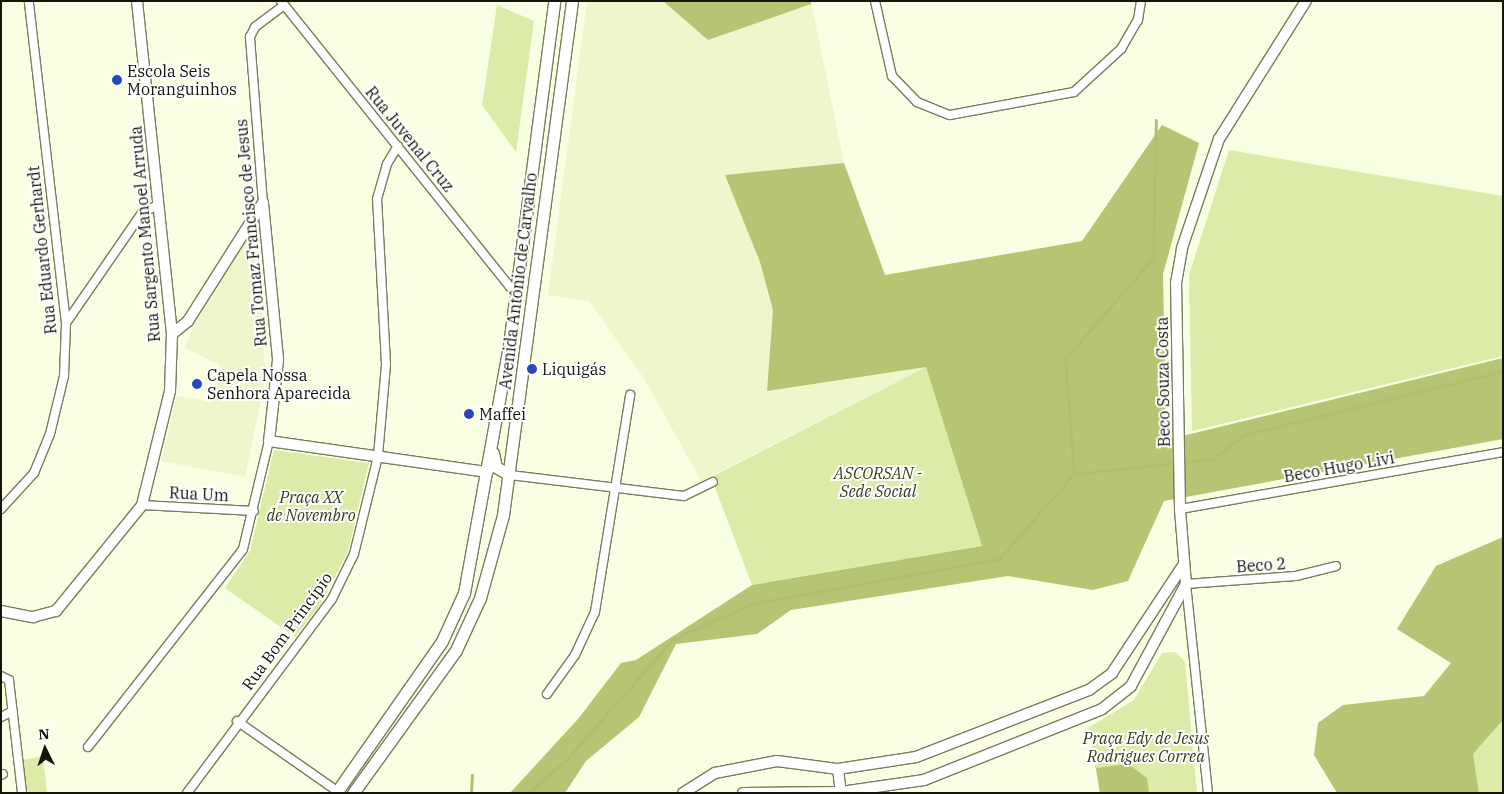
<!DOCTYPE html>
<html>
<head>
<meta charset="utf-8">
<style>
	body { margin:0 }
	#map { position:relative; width:1504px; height:794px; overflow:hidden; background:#f8ffe3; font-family:"IBM Plex Serif",serif }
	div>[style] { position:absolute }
	.built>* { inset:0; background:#eef7cc }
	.green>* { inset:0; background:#ddeba8 }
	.forest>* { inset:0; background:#b6c573 }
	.stream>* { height:3px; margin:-1.5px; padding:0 1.5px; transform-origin:1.5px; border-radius:1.5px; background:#b1c06f }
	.roads { filter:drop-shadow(1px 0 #777e5e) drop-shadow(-1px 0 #777e5e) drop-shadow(0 1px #777e5e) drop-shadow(0 -1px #777e5e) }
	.minor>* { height:8px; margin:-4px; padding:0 4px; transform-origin:4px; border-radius:4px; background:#fff }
	.tertiary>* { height:10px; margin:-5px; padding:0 5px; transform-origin:5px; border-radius:5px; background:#fff }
	.secondary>* { height:11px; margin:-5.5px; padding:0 5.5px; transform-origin:5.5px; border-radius:5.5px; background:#fff }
	.dots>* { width:14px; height:14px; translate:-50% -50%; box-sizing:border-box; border:2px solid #fff; border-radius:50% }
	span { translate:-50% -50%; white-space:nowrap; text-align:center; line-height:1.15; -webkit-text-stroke:4px #fff; paint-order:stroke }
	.poi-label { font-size:16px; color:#121508 }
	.left { translate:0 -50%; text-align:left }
	.street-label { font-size:16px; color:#121508 }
	.park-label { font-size:16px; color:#363c19; font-style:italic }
	.frame { position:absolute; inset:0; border:2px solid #121508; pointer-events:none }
	.north { position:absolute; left:20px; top:724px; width:50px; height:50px; -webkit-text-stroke:4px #fff; paint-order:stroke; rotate:356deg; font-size:14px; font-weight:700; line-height:20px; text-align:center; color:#121508 }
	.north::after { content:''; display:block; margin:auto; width:18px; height:22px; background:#121508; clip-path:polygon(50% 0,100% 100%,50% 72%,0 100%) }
</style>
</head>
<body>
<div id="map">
	<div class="built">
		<i style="clip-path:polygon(587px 1px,811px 1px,844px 163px,885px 275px,926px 367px,701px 481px,645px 380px,589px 301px,548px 295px)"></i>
		<i style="clip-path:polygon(252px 226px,260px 226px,265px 381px,245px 477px,161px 461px,177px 396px,213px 402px,220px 365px,185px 348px,194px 325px)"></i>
	</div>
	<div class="green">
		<i style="clip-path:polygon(497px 5px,534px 21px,516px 152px,482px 105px)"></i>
		<i style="clip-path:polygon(1229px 150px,1503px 196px,1503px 356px,1192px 431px,1189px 275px)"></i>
		<i style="clip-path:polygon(926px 367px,982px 546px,752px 585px,711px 477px)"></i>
		<i style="clip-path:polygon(274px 450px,369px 463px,348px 551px,321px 604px,295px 637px,225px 588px,250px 551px)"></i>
		<i style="clip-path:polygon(1176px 652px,1185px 662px,1197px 793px,1100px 793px,1088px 728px,1134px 700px,1162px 653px)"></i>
		<i style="clip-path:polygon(1503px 720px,1503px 793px,1479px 793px,1473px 754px)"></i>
		<i style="clip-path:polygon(43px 756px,47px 793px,28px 793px,22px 760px)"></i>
	</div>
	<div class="forest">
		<i style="clip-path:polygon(663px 1px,811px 1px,811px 4px,708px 40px)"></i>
		<i style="clip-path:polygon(1162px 125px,1199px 143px,1163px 274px,1166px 440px,1503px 358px,1503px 439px,1164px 501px,1128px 581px,1093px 590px,1008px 576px,791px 610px,757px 634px,676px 644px,639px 717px,586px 761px,565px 793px,510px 793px,578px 719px,621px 663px,636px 660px,752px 585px,982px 546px,926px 367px,767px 391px,773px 310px,760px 262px,725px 175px,844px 163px,885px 275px,1082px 241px)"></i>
		<i style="clip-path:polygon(1503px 537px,1503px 720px,1473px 754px,1479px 793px,1337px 793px,1314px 755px,1318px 723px,1343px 705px,1424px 696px,1451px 663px,1397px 629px,1436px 566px)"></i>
		<i style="clip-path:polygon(1128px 764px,1147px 778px,1149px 793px,1100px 793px,1096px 768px)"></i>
	</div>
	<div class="stream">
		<i style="left:1074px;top:474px;width:115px;rotate:-94.5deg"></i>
		<i style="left:1065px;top:359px;width:134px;rotate:-48.9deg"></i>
		<i style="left:1153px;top:258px;width:138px;rotate:-88.8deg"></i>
		<i style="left:471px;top:793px;width:18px;rotate:-87deg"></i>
		<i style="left:528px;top:793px;width:50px;rotate:-41deg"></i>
		<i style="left:566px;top:760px;width:162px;rotate:-48.5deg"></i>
		<i style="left:673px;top:639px;width:89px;rotate:-24deg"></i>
		<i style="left:754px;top:603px;width:249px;rotate:-10.2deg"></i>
		<i style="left:999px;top:559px;width:113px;rotate:-48.6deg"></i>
		<i style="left:1074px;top:474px;width:140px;rotate:-6.2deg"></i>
		<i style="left:1213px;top:459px;width:39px;rotate:-38deg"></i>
		<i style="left:1244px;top:435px;width:267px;rotate:-13.9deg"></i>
		<i style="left:1350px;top:793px;width:73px"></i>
	</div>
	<div class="roads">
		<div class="minor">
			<i style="left:281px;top:1px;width:376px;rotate:51.3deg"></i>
			<i style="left:875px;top:1px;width:77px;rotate:77.2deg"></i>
			<i style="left:892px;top:76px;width:36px;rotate:46deg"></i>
			<i style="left:917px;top:102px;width:35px;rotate:22deg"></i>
			<i style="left:950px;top:115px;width:126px;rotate:-10.5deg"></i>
			<i style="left:1074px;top:92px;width:64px;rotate:-42.5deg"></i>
			<i style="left:1121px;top:49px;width:34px;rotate:-60deg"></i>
			<i style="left:1138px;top:20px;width:19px;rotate:-81deg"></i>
			<i style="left:263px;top:203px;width:167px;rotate:-94.5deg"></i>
			<i style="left:250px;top:37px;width:11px;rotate:-63deg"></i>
			<i style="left:255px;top:27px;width:36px;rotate:-37deg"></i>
			<i style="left:66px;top:323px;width:134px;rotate:-55.4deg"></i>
			<i style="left:142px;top:213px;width:18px;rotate:-27deg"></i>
			<i style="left:510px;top:475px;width:175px;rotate:6.9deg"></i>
			<i style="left:684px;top:496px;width:32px;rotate:-26deg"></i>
			<i style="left:142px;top:505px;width:112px;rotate:3.1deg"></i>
			<i style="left:1px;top:509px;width:49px;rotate:-47.5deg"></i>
			<i style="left:34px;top:473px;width:42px;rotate:-67.7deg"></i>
			<i style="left:50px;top:434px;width:60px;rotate:-76.4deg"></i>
			<i style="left:64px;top:376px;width:53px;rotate:-87.8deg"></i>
			<i style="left:66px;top:323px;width:324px;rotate:-96.6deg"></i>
			<i style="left:1180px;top:509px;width:328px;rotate:-10deg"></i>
			<i style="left:1px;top:676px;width:9px;rotate:27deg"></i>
			<i style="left:9px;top:680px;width:114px;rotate:83.4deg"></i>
			<i style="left:547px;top:694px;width:48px;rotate:-54.3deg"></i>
			<i style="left:575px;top:655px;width:47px;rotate:-65.1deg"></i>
			<i style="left:595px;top:612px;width:220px;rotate:-80.8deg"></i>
			<i style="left:1px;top:717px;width:13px;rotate:-27deg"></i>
			<i style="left:237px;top:721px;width:122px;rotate:35deg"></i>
			<i style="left:88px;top:747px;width:251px;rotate:-51.9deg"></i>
			<i style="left:243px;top:549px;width:111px;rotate:-76.5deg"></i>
			<i style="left:1px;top:775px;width:2px;rotate:-27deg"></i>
			<i style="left:187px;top:793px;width:242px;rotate:-53.2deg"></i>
			<i style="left:332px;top:599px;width:50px;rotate:-63.9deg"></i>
			<i style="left:354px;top:554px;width:101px;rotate:-76.2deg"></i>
			<i style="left:378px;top:456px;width:92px;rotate:-85deg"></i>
			<i style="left:386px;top:364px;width:165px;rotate:-93.1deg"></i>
			<i style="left:377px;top:199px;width:36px;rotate:-74deg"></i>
			<i style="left:387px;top:164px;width:21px;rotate:-59deg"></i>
			<i style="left:1208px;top:793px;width:210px;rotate:-96deg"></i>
			<i style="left:1186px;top:584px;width:110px;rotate:-4.2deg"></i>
			<i style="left:1296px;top:576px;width:41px;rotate:-14deg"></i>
		</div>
		<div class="tertiary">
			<i style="left:263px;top:203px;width:158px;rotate:84.5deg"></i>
			<i style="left:278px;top:360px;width:81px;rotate:96.3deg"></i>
			<i style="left:269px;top:441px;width:221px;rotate:8.1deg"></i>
			<i style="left:172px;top:334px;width:21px;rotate:-39deg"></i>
			<i style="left:188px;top:321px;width:140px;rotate:-57.6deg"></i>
			<i style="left:1px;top:611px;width:33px;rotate:11deg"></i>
			<i style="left:33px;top:617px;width:24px;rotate:-15deg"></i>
			<i style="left:56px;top:611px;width:136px;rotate:-50.9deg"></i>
			<i style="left:142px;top:505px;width:117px;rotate:-76.2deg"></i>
			<i style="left:170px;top:391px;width:57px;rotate:-88deg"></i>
			<i style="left:172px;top:334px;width:335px;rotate:-96deg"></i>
			<i style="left:838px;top:769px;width:23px;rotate:83deg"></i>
			<i style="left:683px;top:793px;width:38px;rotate:-32deg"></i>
			<i style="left:715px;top:773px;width:63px;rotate:-11deg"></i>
			<i style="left:777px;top:761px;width:62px;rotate:7.5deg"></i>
			<i style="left:838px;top:769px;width:79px;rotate:-8.7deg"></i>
			<i style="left:916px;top:757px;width:186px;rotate:-21.2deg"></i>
			<i style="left:1089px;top:690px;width:29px;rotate:-36deg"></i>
			<i style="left:1112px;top:673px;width:131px;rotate:-56.6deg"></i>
			<i style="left:743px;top:793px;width:98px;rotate:-0.6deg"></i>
			<i style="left:841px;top:792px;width:84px;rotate:-8.2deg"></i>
			<i style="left:924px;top:780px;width:192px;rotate:-21.7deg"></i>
			<i style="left:1102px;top:709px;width:37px;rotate:-38deg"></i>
			<i style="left:1131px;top:686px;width:116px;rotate:-61.7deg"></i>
			<i style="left:1186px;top:584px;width:75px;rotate:-94.6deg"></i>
			<i style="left:1180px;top:509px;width:226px;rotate:-91deg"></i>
			<i style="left:1176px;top:283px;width:36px;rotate:-80deg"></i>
			<i style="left:1182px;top:248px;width:115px;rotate:-71.3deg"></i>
			<i style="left:1219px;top:139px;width:163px;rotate:-57.8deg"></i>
		</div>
		<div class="secondary">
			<i style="left:493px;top:453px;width:14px;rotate:78deg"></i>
			<i style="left:496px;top:467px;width:16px;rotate:30deg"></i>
			<i style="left:336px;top:793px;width:185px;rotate:-55.1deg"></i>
			<i style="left:442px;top:641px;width:53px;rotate:-65.4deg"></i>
			<i style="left:464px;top:593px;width:252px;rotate:-79.7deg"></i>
			<i style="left:509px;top:345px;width:347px;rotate:-82.5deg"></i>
			<i style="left:353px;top:793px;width:176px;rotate:-54.2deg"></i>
			<i style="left:456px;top:650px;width:57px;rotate:-65.2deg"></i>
			<i style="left:480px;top:598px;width:86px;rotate:-74.5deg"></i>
			<i style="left:503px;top:515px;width:519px;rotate:-82.35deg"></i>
		</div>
	</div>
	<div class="dots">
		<i style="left:117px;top:80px;background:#2a47b7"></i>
		<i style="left:532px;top:369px;background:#2a47b7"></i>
		<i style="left:197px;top:384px;background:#2a47b7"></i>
		<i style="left:469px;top:414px;background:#2a47b7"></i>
	</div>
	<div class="poi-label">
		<span class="left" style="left:127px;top:80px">Escola Seis<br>Moranguinhos</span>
		<span class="left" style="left:542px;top:369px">Liquigás</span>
		<span class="left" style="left:207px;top:384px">Capela Nossa<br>Senhora Aparecida</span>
		<span class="left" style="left:479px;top:414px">Maffei</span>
	</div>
	<div class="street-label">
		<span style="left:410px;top:139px;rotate:51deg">Rua Juvenal Cruz</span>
		<span style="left:251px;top:233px;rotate:-95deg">Rua Tomaz Francisco de Jesus</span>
		<span style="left:145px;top:234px;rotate:-95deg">Rua Sargento Manoel Arruda</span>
		<span style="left:42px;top:250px;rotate:-96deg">Rua Eduardo Gerhardt</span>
		<span style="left:518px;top:281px;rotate:-83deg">Avenida Antônio de Carvalho</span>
		<span style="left:1163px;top:382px;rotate:-91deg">Beco Souza Costa</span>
		<span style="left:1339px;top:467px;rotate:-10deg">Beco Hugo Livi</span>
		<span style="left:199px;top:494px;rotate:3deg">Rua Um</span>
		<span style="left:1261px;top:565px;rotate:-4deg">Beco 2</span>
		<span style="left:287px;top:631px;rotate:-54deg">Rua Bom Princípio</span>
	</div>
	<div class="park-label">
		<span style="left:878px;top:482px">ASCORSAN -<br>Sede Social</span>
		<span style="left:311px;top:506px">Praça XX<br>de Novembro</span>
		<span style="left:1146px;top:747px">Praça Edy de Jesus<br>Rodrigues Correa</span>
	</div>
	<div class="frame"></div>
	<div class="north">N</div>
</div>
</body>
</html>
